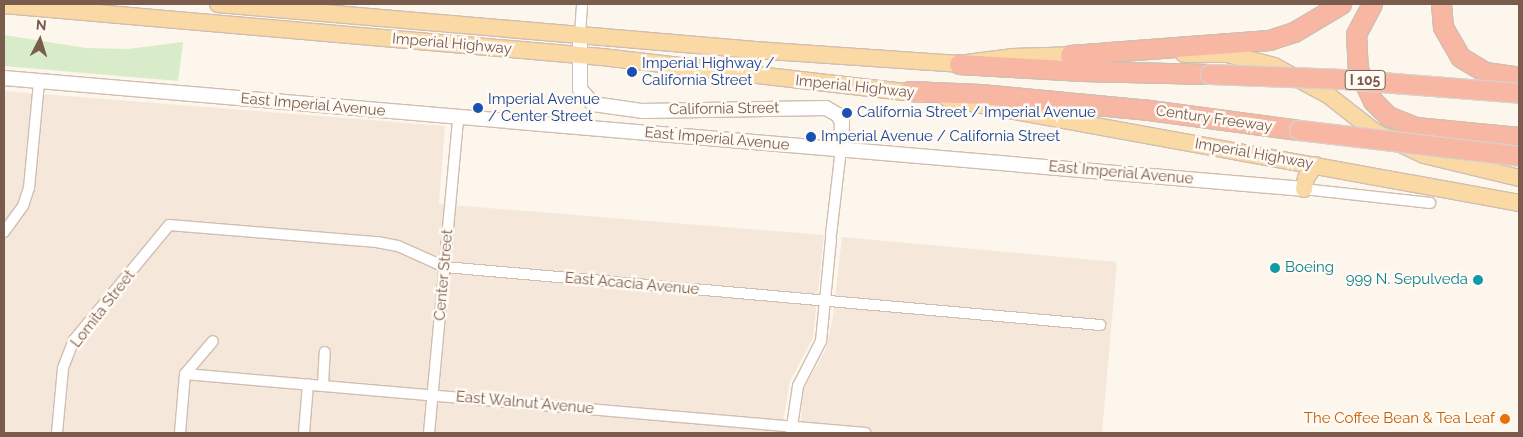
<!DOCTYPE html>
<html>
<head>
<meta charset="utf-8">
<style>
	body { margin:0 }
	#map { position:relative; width:1523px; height:437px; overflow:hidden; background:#fdf6ec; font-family:Raleway,sans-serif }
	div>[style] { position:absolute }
	.residential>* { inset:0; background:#f5e8da }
	.green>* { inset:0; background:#d8ecc9 }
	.roads { filter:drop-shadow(1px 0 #d1beb0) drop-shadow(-1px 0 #d1beb0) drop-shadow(0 1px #d1beb0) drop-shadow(0 -1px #d1beb0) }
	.street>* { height:10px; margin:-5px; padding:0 5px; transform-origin:5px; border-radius:5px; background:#fff }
	.secondary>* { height:14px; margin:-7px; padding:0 7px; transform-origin:7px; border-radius:7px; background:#fff }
	.primary>* { height:16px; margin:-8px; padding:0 8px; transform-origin:8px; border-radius:8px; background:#fbd9a5 }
	.highway>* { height:19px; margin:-9.5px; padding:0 9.5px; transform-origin:9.5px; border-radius:9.5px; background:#f7b7a3 }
	.bridges { filter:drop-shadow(1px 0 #dad1cd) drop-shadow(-1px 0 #dad1cd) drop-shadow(0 1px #dad1cd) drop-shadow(0 -1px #dad1cd) }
	.highway-bridge>* { height:19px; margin:-9.5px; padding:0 9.5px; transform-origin:9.5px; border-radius:9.5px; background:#f7b7a3 }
	.dots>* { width:14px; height:14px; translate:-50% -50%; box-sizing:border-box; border:2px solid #fffaf3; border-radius:50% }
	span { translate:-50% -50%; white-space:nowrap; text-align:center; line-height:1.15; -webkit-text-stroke:5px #fffaf3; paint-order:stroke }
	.shield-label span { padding:1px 4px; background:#fffaf3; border:1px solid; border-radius:4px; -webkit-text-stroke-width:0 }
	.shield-label { font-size:14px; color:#7a5c4d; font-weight:700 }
	.street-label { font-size:15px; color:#7a5c4d }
	.transit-label { font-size:15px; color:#164399 }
	.left { translate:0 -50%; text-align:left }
	.culture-label { font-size:15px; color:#0d838f }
	.right { translate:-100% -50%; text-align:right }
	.food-label { font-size:15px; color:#c56008 }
	.frame { position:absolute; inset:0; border:5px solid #7a5c4d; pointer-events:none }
	.north { position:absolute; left:15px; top:15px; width:50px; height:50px; -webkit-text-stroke:4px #fffaf3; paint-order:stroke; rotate:5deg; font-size:14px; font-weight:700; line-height:20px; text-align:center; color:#7a5c4d }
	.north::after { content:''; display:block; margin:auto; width:18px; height:22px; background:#7a5c4d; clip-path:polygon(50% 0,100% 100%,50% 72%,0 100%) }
</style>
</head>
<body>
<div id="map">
	<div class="residential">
		<i style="clip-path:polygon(4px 91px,445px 126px,439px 204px,824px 235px,813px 338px,790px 381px,781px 433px,4px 433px)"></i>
		<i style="clip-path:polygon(842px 237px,1117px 262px,1102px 433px,800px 433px,803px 391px,826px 349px,833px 316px)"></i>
	</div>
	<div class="green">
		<i style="clip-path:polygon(4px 35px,86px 48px,128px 49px,183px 42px,178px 81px,4px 66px)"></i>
	</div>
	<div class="roads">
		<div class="street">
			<i style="left:580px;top:34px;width:30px;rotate:-86deg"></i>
			<i style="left:1304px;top:189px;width:127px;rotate:6.3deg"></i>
			<i style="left:4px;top:232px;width:32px;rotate:-54deg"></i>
			<i style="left:23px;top:206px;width:19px;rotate:-72deg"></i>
			<i style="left:29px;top:188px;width:106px;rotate:-84.6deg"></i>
			<i style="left:831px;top:235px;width:87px;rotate:-83.4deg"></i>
			<i style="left:185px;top:374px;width:683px;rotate:4.96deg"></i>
			<i style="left:323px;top:385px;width:33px;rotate:-87deg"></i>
			<i style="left:57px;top:433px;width:65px;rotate:-84.7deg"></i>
			<i style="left:63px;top:368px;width:30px;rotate:-69deg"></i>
			<i style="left:74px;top:340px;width:149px;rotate:-50.4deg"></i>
			<i style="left:169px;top:225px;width:209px;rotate:4.7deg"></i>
			<i style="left:377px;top:242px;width:21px;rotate:11deg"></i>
			<i style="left:398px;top:246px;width:51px;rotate:24.1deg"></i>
			<i style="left:445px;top:267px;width:658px;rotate:5.06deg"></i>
			<i style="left:180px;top:433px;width:59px;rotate:-85.2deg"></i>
			<i style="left:185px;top:374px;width:43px;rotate:-49.7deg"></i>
			<i style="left:304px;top:433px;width:49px;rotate:-85.3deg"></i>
			<i style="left:429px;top:433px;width:316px;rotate:-84.7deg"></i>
			<i style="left:791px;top:433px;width:48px;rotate:-81.5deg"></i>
			<i style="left:798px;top:386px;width:51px;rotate:-62.9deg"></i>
			<i style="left:821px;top:341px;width:102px;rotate:-84.4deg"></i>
		</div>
		<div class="secondary">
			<i style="left:580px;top:34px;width:55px;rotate:90deg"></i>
			<i style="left:580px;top:89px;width:20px;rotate:49deg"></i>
			<i style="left:593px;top:104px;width:49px;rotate:8.1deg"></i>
			<i style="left:642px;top:111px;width:184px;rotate:-0.9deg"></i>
			<i style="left:826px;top:108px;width:14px;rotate:30deg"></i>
			<i style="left:838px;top:115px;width:8px;rotate:60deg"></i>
			<i style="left:842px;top:122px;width:27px;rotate:92deg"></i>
			<i style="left:4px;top:78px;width:1305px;rotate:4.88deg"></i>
		</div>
		<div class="primary">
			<i style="left:218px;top:4px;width:539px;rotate:4.9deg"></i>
			<i style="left:755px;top:50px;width:204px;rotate:3.9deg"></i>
			<i style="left:959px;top:64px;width:53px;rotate:-7.5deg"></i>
			<i style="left:1012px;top:57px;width:70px;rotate:-1.6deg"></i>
			<i style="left:4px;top:5px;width:600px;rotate:4.97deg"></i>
			<i style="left:602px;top:57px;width:322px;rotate:6.6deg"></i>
			<i style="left:1184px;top:54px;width:43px"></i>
			<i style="left:1227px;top:54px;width:49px;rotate:14.3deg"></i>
			<i style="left:1274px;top:66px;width:61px;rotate:28.2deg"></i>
			<i style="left:1328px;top:95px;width:60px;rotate:38.2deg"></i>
			<i style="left:1375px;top:132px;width:54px;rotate:25.1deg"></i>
			<i style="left:1424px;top:155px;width:98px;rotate:13.6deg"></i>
			<i style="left:948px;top:99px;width:580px;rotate:10.32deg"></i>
			<i style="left:1304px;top:189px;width:11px;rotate:-80deg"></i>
			<i style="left:1306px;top:178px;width:16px;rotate:-55deg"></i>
		</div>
		<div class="highway">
			<i style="left:1372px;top:4px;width:34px;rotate:118deg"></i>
			<i style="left:1356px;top:34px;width:35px;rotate:87deg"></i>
			<i style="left:1358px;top:69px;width:35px;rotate:65deg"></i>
			<i style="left:1373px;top:101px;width:21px;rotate:45deg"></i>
			<i style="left:1388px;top:116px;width:29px;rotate:22deg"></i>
			<i style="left:1415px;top:127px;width:104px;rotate:5.5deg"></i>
			<i style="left:1441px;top:4px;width:23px;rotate:85deg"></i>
			<i style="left:1443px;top:27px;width:34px;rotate:60deg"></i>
			<i style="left:1460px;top:57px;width:29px;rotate:31deg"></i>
			<i style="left:1485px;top:72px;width:34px;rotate:8deg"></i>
			<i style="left:1070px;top:55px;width:200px;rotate:-4.3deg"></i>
			<i style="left:1269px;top:40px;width:26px;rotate:-18deg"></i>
			<i style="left:1294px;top:32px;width:55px;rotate:-30.8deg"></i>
			<i style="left:959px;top:64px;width:124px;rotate:3.2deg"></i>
			<i style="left:1083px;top:71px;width:127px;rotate:1.4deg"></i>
			<i style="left:909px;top:91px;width:71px;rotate:2.4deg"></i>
			<i style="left:980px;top:94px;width:170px;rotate:5.4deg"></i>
			<i style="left:1149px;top:110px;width:151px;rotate:7.6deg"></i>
		</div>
	</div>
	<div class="bridges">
		<div class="highway-bridge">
			<i style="left:1210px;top:74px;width:133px;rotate:2.2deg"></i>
			<i style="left:1343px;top:79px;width:177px;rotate:4.5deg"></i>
			<i style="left:1299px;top:130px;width:222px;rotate:6.7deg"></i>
		</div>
	</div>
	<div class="dots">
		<i style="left:632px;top:72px;background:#1a4fb4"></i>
		<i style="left:478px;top:108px;background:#1a4fb4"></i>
		<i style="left:847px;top:113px;background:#1a4fb4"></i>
		<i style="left:811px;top:137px;background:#1a4fb4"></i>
		<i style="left:1275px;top:268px;background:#0f9aa8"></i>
		<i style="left:1478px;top:280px;background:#0f9aa8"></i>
		<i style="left:1505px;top:419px;background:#e8710a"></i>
	</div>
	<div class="shield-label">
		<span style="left:1365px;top:80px">I 105</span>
	</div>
	<div class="street-label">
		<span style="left:452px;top:44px;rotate:5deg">Imperial Highway</span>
		<span style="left:855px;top:87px;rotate:6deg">Imperial Highway</span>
		<span style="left:313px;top:105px;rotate:5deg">East Imperial Avenue</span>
		<span style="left:724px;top:109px;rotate:-1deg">California Street</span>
		<span style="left:1214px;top:119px;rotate:8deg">Century Freeway</span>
		<span style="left:717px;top:139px;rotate:5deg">East Imperial Avenue</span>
		<span style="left:1254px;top:154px;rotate:10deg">Imperial Highway</span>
		<span style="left:1121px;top:173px;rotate:5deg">East Imperial Avenue</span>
		<span style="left:444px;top:275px;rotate:-85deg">Center Street</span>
		<span style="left:632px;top:284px;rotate:5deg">East Acacia Avenue</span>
		<span style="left:103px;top:309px;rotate:-52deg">Lomita Street</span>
		<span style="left:525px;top:403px;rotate:5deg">East Walnut Avenue</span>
	</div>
	<div class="transit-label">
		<span class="left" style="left:642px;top:72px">Imperial Highway /<br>California Street</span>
		<span class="left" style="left:488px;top:108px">Imperial Avenue<br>/ Center Street</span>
		<span class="left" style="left:857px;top:113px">California Street / Imperial Avenue</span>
		<span class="left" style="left:821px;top:137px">Imperial Avenue / California Street</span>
	</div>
	<div class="culture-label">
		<span class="left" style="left:1285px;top:268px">Boeing</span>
		<span class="right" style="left:1468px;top:280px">999 N. Sepulveda</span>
	</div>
	<div class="food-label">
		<span class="right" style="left:1495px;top:419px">The Coffee Bean &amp; Tea Leaf</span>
	</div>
	<div class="frame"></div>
	<div class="north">N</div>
</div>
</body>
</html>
